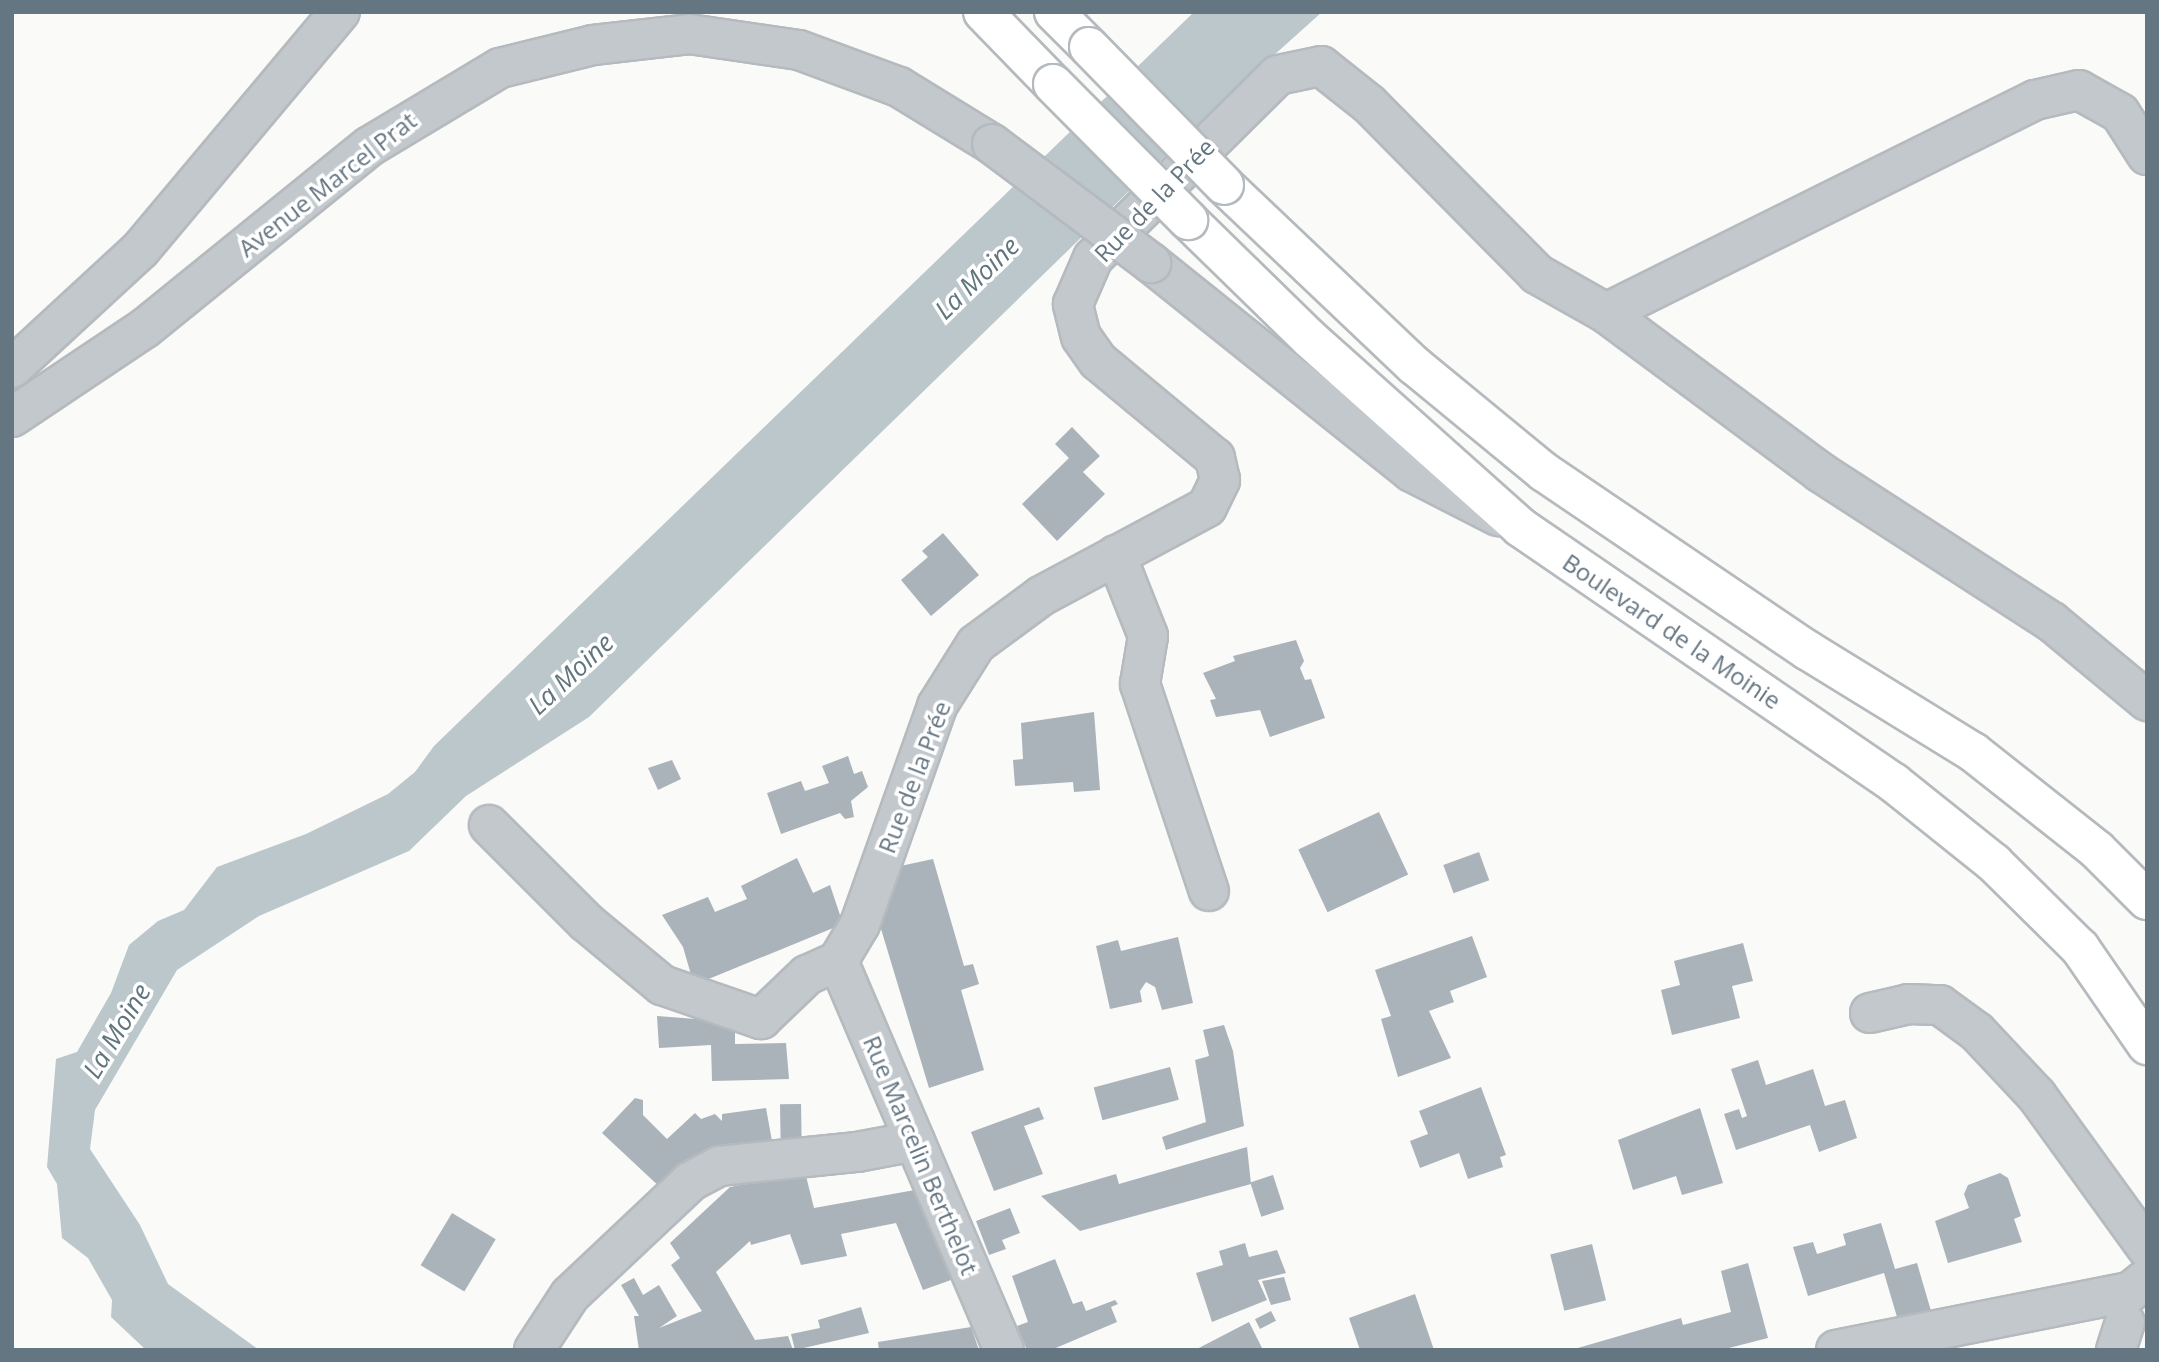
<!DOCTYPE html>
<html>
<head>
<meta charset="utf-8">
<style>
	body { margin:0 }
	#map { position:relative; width:2159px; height:1362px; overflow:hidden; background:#fafaf8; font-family:"Open Sans",sans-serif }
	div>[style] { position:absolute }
	.water>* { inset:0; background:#bbc7cb }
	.building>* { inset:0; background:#aab3b9; transform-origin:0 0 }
	.roads { filter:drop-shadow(2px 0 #b5babe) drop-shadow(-2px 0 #b5babe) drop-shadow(0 2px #b5babe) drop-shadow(0 -2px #b5babe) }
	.minor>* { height:38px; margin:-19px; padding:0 19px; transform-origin:19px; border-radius:19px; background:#c3c8cc }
	.major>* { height:38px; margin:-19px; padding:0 19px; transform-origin:19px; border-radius:19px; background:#fff }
	.bridges { filter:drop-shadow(2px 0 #b5babe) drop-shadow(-2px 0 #b5babe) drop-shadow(0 2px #b5babe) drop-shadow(0 -2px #b5babe) }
	.minor-bridge>* { height:38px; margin:-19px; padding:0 19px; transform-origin:19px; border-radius:19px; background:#c3c8cc }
	.major-bridge>* { height:38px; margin:-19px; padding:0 19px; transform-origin:19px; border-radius:19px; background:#fff }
	span { translate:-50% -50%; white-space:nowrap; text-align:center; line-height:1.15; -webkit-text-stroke:7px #fff; paint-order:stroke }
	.street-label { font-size:24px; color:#657683 }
	.water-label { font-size:26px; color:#60757c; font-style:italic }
	.frame { position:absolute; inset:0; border:14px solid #657683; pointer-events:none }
</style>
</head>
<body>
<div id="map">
	<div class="water">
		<i style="clip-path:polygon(1194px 12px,1322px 12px,1205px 117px,589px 717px,466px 796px,409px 851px,259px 916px,177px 970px,95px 1110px,90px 1149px,140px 1225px,168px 1284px,259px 1350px,146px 1350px,111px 1317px,112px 1300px,88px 1258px,62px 1238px,57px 1184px,47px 1167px,56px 1059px,77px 1052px,111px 993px,129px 945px,158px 921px,184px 910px,217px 867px,306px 834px,388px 794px,415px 772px,434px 746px)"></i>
	</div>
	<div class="building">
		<i style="clip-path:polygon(1072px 427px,1100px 456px,1083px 472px,1105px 494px,1057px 541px,1022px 504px,1069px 458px,1055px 444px)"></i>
		<i style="clip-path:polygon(943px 533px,979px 575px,931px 616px,901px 580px,928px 557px,922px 551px)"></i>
		<i style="clip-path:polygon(1296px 640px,1304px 661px,1300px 668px,1305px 680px,1311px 679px,1325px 718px,1270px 737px,1260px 710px,1216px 717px,1210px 700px,1216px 699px,1203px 673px,1235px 661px,1233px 656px)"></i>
		<i style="clip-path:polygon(1094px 712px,1100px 790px,1074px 792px,1073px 782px,1015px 786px,1013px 760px,1023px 759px,1021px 723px)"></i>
		<i style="clip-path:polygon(848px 756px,854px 774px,862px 771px,868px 787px,851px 801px,854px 817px,845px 819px,840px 813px,781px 834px,767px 793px,801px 781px,805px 791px,829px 783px,822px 766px)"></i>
		<i style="clip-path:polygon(672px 760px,681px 779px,658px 790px,648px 768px)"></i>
		<i style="left:1379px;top:812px;width:69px;height:89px;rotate:65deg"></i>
		<i style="left:1479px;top:852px;width:30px;height:38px;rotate:70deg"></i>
		<i style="clip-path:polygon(797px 858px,813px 893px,830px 885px,843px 924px,694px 985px,683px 947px,662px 915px,708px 897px,715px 912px,747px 899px,741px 886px)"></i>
		<i style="clip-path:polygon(933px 859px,964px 966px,973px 964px,979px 984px,961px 990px,984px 1070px,929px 1088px,875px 909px,891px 868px)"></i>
		<i style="clip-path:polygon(1472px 936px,1487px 977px,1450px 991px,1454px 1002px,1429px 1011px,1451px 1058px,1398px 1077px,1381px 1019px,1391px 1016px,1375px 970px)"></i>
		<i style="clip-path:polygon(1178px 937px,1193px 1003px,1162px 1010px,1155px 987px,1146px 982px,1140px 991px,1142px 1002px,1110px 1009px,1096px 946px,1118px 940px,1121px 951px)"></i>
		<i style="clip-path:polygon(1743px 943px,1753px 981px,1732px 986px,1740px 1018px,1672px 1035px,1661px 990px,1680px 985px,1674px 961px)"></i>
		<i style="clip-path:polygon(657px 1016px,735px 1022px,735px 1044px,786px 1043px,789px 1079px,712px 1081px,711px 1045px,659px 1048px)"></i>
		<i style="clip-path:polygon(1224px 1025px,1233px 1051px,1244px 1126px,1166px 1150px,1162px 1137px,1206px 1122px,1195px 1060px,1209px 1056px,1203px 1030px)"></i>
		<i style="clip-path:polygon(1758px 1060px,1766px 1085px,1813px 1069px,1825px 1106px,1845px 1100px,1857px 1138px,1819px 1152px,1810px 1125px,1736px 1150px,1724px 1114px,1739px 1109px,1742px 1118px,1747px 1116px,1731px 1069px)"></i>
		<i style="left:1170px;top:1067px;width:34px;height:79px;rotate:75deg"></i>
		<i style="clip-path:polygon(1481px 1087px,1506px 1155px,1500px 1157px,1503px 1167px,1468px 1179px,1459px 1153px,1420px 1168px,1410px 1141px,1428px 1134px,1419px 1111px)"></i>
		<i style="clip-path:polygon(635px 1098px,643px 1100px,643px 1115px,667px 1139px,695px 1113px,701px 1119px,715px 1114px,722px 1121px,722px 1114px,766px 1108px,772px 1141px,702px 1152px,663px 1190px,602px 1133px)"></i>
		<i style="left:801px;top:1104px;width:41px;height:21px;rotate:89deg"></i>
		<i style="clip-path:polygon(1039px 1107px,1044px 1119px,1024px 1126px,1043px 1174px,994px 1191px,971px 1132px)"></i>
		<i style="clip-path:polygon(1700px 1108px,1723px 1183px,1682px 1195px,1676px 1176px,1633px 1190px,1618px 1140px)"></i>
		<i style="clip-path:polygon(1247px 1147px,1251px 1184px,1080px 1231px,1041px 1196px,1116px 1174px,1119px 1184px)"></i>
		<i style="clip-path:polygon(805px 1172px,814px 1208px,915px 1190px,951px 1280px,923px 1290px,896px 1223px,841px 1234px,847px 1256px,801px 1265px,790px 1234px,751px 1245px,750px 1241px,716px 1272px,755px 1340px,788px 1336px,793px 1350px,639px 1350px,634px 1316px,639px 1316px,621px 1285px,634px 1278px,643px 1295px,659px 1285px,677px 1316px,659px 1328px,702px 1311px,671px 1265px,680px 1258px,670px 1243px,730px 1187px)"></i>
		<i style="clip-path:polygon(2000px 1173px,2008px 1178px,2021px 1216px,2014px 1219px,2022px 1242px,1948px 1263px,1935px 1221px,1969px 1208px,1964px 1194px,1968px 1185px)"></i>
		<i style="left:1273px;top:1175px;width:36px;height:24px;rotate:72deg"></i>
		<i style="clip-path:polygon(1010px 1208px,1020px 1233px,1002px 1240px,1006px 1249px,989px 1255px,976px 1221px)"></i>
		<i style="left:452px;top:1213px;width:51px;height:61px;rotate:31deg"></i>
		<i style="clip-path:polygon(1881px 1223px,1895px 1269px,1917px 1263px,1931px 1311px,1897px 1317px,1884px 1273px,1808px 1296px,1793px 1247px,1813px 1242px,1817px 1254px,1846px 1245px,1843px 1234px)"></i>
		<i style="clip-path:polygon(1245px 1243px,1249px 1257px,1277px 1250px,1286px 1273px,1258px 1280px,1267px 1300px,1212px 1322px,1196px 1273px,1223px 1265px,1219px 1251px)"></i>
		<i style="left:1592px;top:1244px;width:58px;height:43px;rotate:76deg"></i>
		<i style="clip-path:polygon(1055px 1259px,1073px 1304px,1082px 1301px,1086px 1311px,1115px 1300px,1118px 1304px,1111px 1307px,1117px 1322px,1051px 1350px,1027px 1350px,1017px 1326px,1028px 1322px,1012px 1276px)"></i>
		<i style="clip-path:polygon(1748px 1263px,1768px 1338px,1721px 1350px,1571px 1350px,1681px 1318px,1683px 1325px,1731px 1312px,1721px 1271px)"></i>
		<i style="clip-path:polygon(1284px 1277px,1291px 1300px,1271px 1305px,1262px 1281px)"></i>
		<i style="clip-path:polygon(1415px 1294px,1434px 1350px,1360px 1350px,1349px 1318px)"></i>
		<i style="clip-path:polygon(861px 1307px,869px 1333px,795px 1350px,791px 1334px,820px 1328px,818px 1320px)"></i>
		<i style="left:1271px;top:1311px;width:11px;height:18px;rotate:63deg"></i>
		<i style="clip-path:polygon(1249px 1322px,1263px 1350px,1195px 1350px,1220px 1337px)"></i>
		<i style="clip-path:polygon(971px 1327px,979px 1350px,879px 1350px,878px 1342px)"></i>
	</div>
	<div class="roads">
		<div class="minor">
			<i style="left:1151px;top:263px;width:334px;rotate:38.7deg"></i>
			<i style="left:1412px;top:472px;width:97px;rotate:27.1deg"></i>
			<i style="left:1606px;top:313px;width:479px;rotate:-26.4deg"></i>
			<i style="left:2035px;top:100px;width:45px;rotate:-12.8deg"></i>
			<i style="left:2079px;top:90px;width:47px;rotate:29.3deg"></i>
			<i style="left:2120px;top:113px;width:50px;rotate:57.3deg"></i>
			<i style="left:12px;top:368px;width:174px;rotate:-42.7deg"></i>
			<i style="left:140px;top:250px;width:311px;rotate:-50deg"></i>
			<i style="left:12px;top:417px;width:160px;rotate:-33.8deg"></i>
			<i style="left:145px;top:328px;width:289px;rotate:-39deg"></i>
			<i style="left:370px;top:146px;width:152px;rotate:-31deg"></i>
			<i style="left:500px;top:68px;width:96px;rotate:-13.9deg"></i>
			<i style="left:593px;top:45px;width:97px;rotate:-6.5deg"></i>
			<i style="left:689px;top:34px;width:111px;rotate:8.3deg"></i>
			<i style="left:799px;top:50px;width:107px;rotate:20.3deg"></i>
			<i style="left:899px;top:87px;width:109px;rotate:31.5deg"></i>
			<i style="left:1116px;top:555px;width:87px;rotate:68.4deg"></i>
			<i style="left:1148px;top:636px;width:49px;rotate:99.5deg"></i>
			<i style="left:1140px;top:684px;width:218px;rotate:71.6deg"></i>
			<i style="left:489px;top:825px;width:137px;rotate:45deg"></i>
			<i style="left:586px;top:922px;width:99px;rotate:39.7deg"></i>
			<i style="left:662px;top:985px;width:105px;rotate:19deg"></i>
			<i style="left:761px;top:1019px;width:64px;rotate:-43.7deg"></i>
			<i style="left:807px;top:975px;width:34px;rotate:-24deg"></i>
			<i style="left:838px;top:961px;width:43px;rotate:-59.3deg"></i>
			<i style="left:860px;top:924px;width:231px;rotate:-70.5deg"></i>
			<i style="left:937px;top:706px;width:73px;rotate:-57.8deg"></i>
			<i style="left:976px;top:644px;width:81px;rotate:-36.4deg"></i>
			<i style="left:1041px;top:596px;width:188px;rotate:-28.2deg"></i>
			<i style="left:1207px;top:507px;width:30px;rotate:-64deg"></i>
			<i style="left:1220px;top:480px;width:23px;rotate:-103deg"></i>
			<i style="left:1215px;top:458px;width:152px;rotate:-140.3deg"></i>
			<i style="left:1098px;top:361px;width:29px;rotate:-125deg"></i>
			<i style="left:1081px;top:337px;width:34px;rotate:-104deg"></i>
			<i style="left:1073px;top:304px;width:50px;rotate:-66.5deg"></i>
			<i style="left:1093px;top:258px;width:260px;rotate:-44.7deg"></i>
			<i style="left:1278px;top:75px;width:44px;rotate:-11.8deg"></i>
			<i style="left:1321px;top:66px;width:61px;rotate:38.4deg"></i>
			<i style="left:1369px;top:104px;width:239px;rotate:45.3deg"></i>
			<i style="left:1537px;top:274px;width:79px;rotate:29.5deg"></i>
			<i style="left:1606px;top:313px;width:267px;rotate:36.6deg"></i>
			<i style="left:1820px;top:472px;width:276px;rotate:32.9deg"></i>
			<i style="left:2052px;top:622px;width:124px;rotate:39.7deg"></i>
			<i style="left:838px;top:961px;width:423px;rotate:66.9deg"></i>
			<i style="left:1870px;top:1013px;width:39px;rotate:-13deg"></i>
			<i style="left:1908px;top:1004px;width:32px;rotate:2deg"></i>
			<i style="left:1940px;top:1005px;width:46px;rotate:36.1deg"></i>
			<i style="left:1977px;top:1032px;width:88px;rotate:46.8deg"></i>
			<i style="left:2037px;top:1096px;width:188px;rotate:54.1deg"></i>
			<i style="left:534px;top:1350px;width:66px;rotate:-56.8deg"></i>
			<i style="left:570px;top:1295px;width:166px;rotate:-43.3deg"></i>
			<i style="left:691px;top:1181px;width:32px;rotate:-28deg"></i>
			<i style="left:719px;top:1166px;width:139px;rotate:-5.8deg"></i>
			<i style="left:857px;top:1152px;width:59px;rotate:-10.7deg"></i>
			<i style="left:1836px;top:1350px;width:300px;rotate:-11.2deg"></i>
			<i style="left:2130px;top:1292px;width:22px;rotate:-39deg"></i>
			<i style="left:2116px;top:1350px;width:29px;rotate:-72deg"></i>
		</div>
		<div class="major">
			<i style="left:983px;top:12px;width:100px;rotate:45.8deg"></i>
			<i style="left:1054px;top:12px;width:49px;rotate:45deg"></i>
			<i style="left:1224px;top:185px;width:263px;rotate:43.5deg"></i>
			<i style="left:1415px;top:366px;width:167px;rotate:39.4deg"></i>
			<i style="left:1544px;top:472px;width:318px;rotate:34.1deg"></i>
			<i style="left:1807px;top:650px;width:195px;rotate:31.6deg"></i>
			<i style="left:1973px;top:752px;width:158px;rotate:38.3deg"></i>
			<i style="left:2097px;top:850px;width:71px;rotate:45deg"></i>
			<i style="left:1188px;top:220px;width:170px;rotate:44.3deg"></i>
			<i style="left:1310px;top:339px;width:282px;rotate:41.8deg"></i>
			<i style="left:1520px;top:527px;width:453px;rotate:34.4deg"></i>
			<i style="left:1894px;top:783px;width:128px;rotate:38.7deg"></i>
			<i style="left:1994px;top:863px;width:121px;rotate:44.7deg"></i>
			<i style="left:2080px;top:948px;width:118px;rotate:55.4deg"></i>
		</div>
	</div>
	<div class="bridges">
		<div class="minor-bridge">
			<i style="left:992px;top:144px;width:199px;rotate:36.8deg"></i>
		</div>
		<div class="major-bridge">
			<i style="left:1089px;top:47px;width:193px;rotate:45.6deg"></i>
			<i style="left:1053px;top:84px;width:192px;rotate:45.2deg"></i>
		</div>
	</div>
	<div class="street-label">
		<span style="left:327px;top:184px;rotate:-38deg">Avenue Marcel Prat</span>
		<span style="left:1154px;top:200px;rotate:-46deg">Rue de la Prée</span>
		<span style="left:1672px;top:631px;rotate:34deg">Boulevard de la Moinie</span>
		<span style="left:914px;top:777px;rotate:-69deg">Rue de la Prée</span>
		<span style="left:921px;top:1155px;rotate:67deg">Rue Marcelin Berthelot</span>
	</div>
	<div class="water-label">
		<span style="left:977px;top:278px;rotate:-44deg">La Moine</span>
		<span style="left:571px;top:674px;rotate:-43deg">La Moine</span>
		<span style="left:117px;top:1031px;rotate:-59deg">La Moine</span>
	</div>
	<div class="frame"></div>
</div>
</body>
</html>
